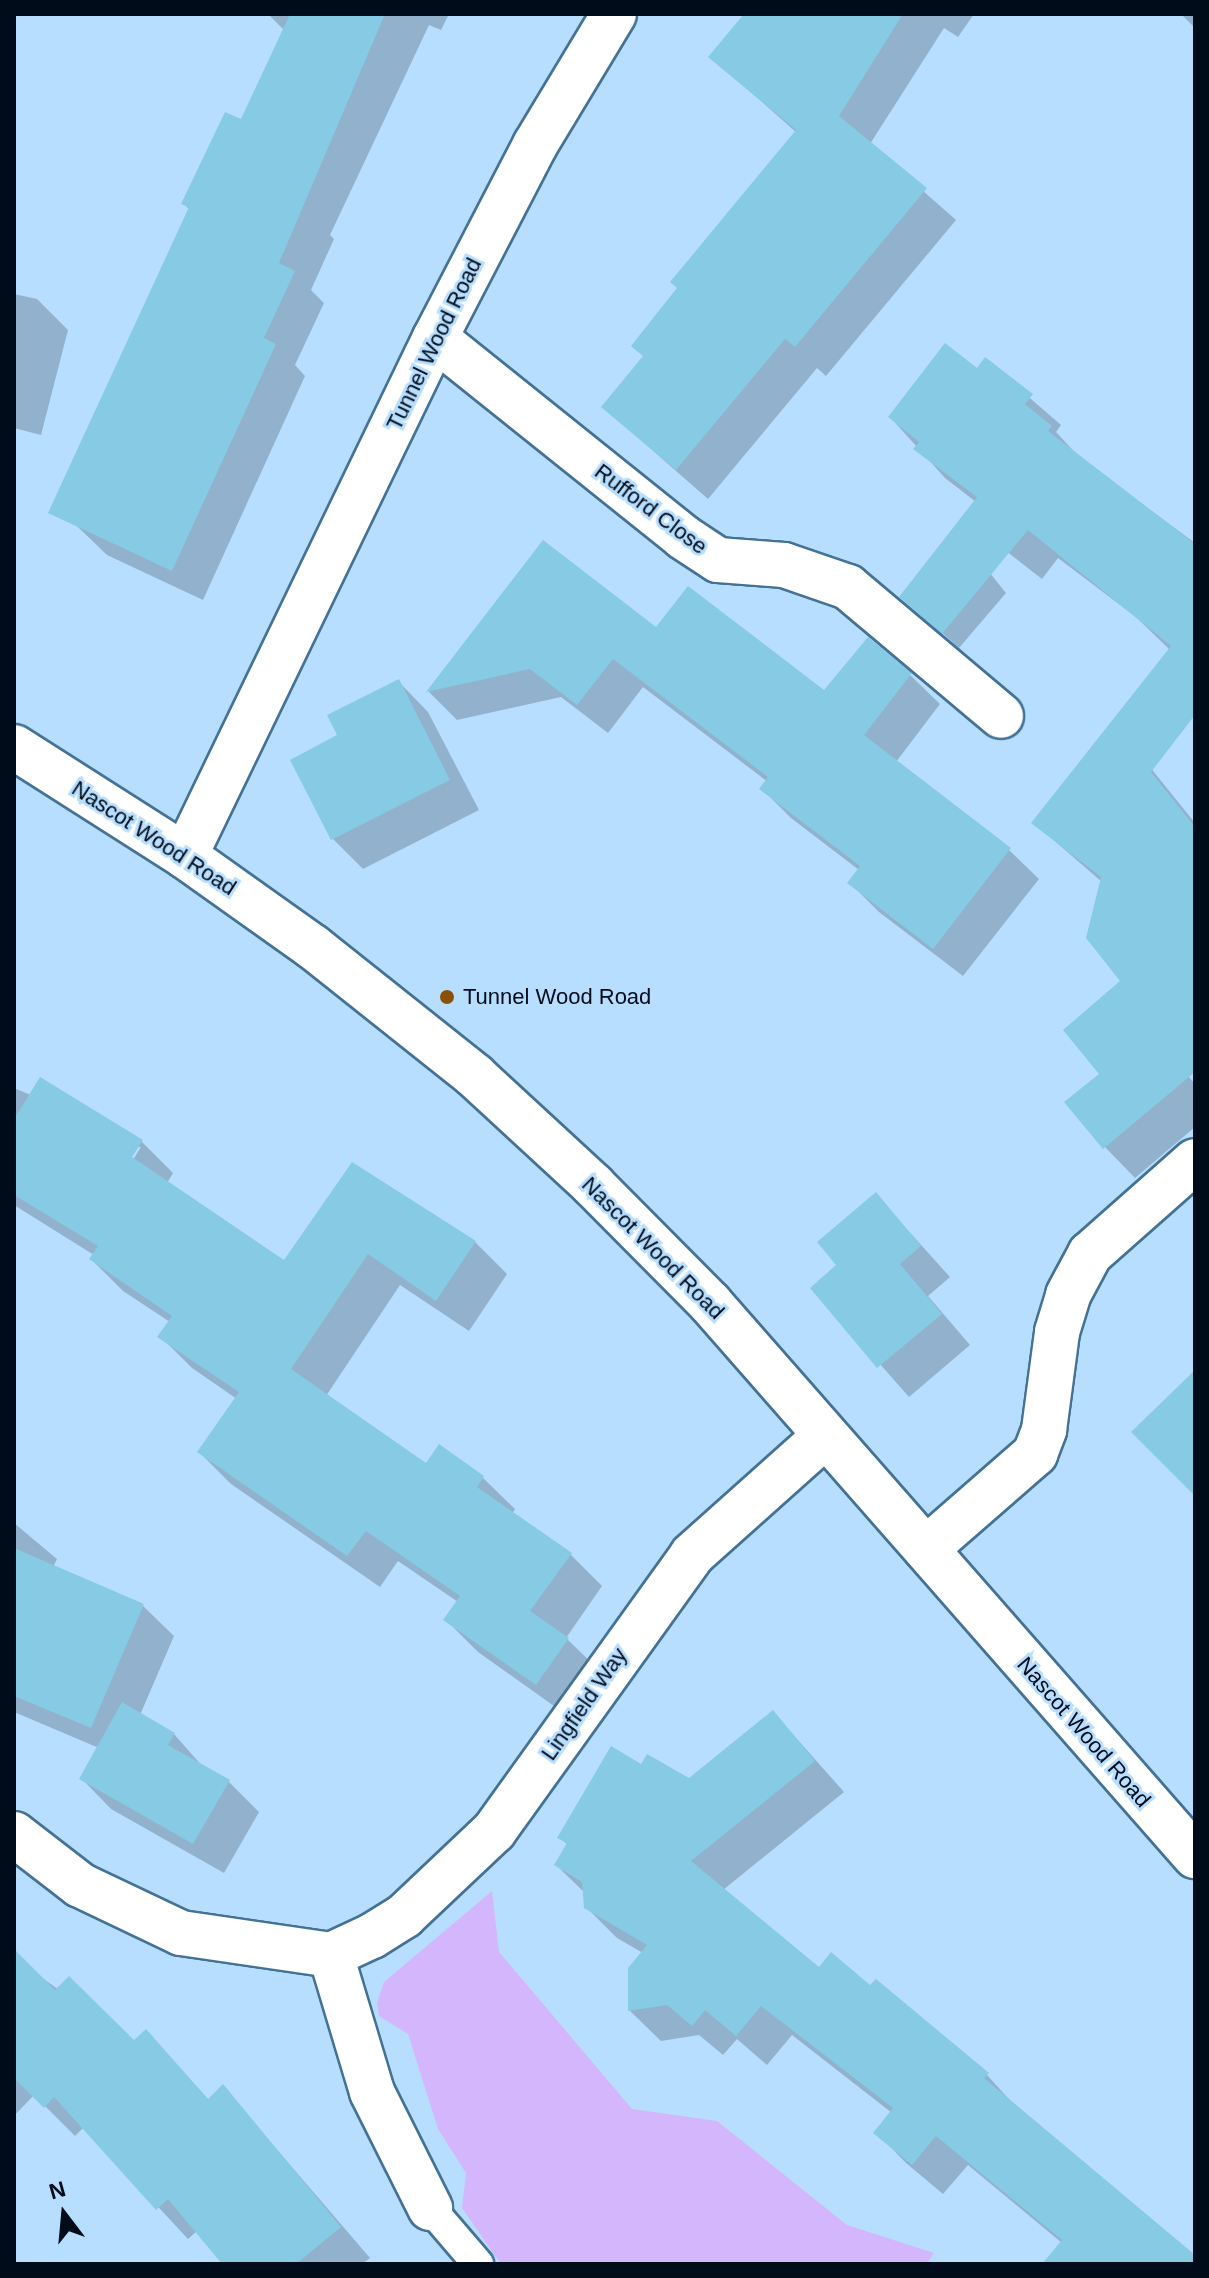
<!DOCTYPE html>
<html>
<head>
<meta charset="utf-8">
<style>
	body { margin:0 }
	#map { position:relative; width:1209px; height:2278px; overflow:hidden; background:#b7deff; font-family:Helvetica,sans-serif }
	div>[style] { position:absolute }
	.green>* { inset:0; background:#d4b6fd }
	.shadow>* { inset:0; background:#0003 }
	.building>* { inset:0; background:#86cae3 }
	.roads { filter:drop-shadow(2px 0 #437296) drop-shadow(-2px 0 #437296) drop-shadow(0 2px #437296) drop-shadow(0 -2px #437296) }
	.lane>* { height:30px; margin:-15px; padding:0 15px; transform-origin:15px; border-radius:15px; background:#fff }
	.street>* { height:44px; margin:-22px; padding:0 22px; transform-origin:22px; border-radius:22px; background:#fff }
	.dots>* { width:22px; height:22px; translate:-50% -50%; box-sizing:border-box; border:4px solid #b7deff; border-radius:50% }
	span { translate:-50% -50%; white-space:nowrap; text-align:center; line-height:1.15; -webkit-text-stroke:6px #b7deff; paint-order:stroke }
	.street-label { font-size:22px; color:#000c1a }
	.poi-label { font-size:22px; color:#000c1a }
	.left { translate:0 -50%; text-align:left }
	.frame { position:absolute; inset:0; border:16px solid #000c1a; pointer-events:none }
	.north { position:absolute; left:24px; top:2174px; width:80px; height:80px; -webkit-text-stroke:6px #b7deff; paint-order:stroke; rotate:344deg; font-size:22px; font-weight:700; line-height:32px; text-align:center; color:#000c1a }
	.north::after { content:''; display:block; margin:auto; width:28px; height:36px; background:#000c1a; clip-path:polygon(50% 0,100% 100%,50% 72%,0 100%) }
</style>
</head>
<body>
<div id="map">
	<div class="green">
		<i style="clip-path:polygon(492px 1891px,499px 1952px,632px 2109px,717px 2121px,847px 2225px,934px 2253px,926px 2264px,501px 2264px,462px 2208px,466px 2173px,438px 2129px,408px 2034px,379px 2016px,377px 2003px,384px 1982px)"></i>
	</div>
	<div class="shadow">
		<i style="clip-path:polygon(268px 14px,449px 14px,441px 30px,429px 25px,330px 235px,334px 239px,311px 290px,324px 303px,295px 365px,305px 376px,203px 600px,107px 555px,54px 504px,190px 210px,184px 204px,242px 122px,284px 30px)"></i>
		<i style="clip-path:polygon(769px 14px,974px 14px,958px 37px,944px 28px,870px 144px,956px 220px,826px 376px,817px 368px,708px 499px,603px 407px,645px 357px,797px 133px,711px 57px)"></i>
		<i style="clip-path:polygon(1181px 14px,1195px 14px,1195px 28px)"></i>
		<i style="clip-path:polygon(14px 294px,37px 299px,68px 330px,41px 435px,14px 428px)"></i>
		<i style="clip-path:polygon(985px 359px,1061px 425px,1056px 432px,1080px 458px,1195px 543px,1195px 700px,1170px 650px,1136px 617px,1058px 558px,1042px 579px,996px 543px,976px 502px,945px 478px,890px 417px,977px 371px)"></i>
		<i style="clip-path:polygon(543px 543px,656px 630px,825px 693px,910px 675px,940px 704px,896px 762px,1009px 850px,1039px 879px,963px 976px,879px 912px,850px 883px,859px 870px,791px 818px,762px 789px,768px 782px,643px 687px,608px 733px,561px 697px,457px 720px,429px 692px)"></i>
		<i style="clip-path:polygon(968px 546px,1006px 593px,959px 648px,902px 597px)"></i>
		<i style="clip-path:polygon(398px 681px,428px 712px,479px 810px,363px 869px,333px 839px,340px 736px)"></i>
		<i style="clip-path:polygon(1141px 756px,1195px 823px,1195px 1048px,1177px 1063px,1195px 1084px,1195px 1127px,1135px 1178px,1105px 1147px,1101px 1074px,1123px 981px,1102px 882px,1034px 823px)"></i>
		<i style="clip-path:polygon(evenodd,14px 1088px,141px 1141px,173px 1173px,167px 1183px,285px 1263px,475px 1242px,507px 1274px,469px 1331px,400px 1285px,326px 1396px,426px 1466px,483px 1478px,515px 1509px,512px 1514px,570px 1554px,602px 1586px,566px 1638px,600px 1671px,568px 1716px,478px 1652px,446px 1620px,458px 1602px,398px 1561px,380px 1587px,231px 1484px,199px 1452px,237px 1399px,192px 1368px,160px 1336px,170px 1322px,123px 1291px,91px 1259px,94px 1255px,14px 1205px,14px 1088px,136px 1147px,141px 1147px,129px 1166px,125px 1164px,136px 1147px)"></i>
		<i style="clip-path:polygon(876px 1195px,950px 1277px,928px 1296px,970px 1345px,909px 1397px,813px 1288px,839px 1266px)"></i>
		<i style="clip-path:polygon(14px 1523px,57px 1559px,53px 1567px,143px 1606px,174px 1636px,140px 1715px,174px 1734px,203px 1767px,228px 1781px,259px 1812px,224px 1873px,111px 1809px,81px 1778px,99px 1748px,14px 1712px)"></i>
		<i style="clip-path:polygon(773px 1712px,844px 1792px,723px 1890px,819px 1970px,871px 1988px,987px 2075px,1016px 2107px,1195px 2258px,1195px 2264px,1067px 2264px,1062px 2243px,968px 2165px,943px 2194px,906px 2163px,876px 2132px,892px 2113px,792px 2035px,767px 2065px,737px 2039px,723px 2055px,699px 2035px,661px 2041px,630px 2011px,630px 1969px,643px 1953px,617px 1938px,586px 1907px,585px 1893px,556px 1865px,568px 1845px,560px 1838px,642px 1766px,690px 1780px)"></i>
		<i style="clip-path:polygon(14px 1958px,134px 2043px,145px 2032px,209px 2100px,223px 2087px,370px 2258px,362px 2264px,224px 2264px,197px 2231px,188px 2239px,84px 2127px,75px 2136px,34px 2095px,14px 2116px)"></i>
	</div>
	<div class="building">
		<i style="clip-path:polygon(290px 14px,385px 14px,279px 263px,295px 271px,264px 338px,276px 344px,172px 571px,48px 513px,189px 207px,181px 204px,225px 112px,241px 119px)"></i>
		<i style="clip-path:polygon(744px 14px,903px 14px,839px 116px,927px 188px,795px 347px,785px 339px,676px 470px,601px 407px,643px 356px,631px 346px,677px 288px,670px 282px,796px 130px,708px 57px)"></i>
		<i style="clip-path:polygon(945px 343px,977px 368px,985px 357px,1033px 394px,1025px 404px,1052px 426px,1048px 431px,1195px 544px,1195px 715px,1151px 772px,1195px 827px,1195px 1072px,1103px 1149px,1064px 1102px,1099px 1074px,1063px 1030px,1120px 981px,1086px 938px,1101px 877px,1031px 823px,1171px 646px,1028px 530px,942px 634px,899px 597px,977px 497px,913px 449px,919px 442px,888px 417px)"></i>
		<i style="clip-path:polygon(543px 540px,656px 627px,688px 586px,824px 690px,868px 637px,912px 673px,864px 735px,1011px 848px,933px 949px,847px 883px,860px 866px,759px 789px,768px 777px,613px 659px,577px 705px,530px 669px,426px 692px)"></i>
		<i style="clip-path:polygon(399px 679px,450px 780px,331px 840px,290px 760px,337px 735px,327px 715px)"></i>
		<i style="clip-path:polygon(40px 1077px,143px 1140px,132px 1157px,284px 1260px,352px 1162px,476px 1241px,436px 1301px,368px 1254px,291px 1369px,426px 1463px,439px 1444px,484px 1476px,477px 1487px,572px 1553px,530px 1611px,569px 1638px,536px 1685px,443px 1620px,460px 1596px,366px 1531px,347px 1556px,197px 1452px,239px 1392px,157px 1337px,172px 1316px,89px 1259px,98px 1246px,14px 1195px,14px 1119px)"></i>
		<i style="clip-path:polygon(876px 1192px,921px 1246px,900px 1264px,942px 1314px,877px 1368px,810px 1288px,836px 1265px,817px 1242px)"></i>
		<i style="clip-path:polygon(1195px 1370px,1195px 1496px,1131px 1432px)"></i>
		<i style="clip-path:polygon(14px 1548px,144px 1604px,91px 1728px,14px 1696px)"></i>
		<i style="clip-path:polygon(122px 1702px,175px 1733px,168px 1745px,230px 1780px,193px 1844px,79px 1779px)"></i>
		<i style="clip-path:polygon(773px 1710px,815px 1761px,691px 1861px,819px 1967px,831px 1952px,870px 1985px,876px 1979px,989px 2073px,984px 2078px,1195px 2255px,1195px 2264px,1042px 2264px,1062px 2240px,936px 2136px,912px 2165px,873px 2133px,893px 2108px,761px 2006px,736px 2036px,705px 2010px,692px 2026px,667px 2005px,628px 2011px,628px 1968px,647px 1945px,584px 1908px,582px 1882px,554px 1865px,567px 1843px,557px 1838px,611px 1746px,641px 1764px,647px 1754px,689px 1778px)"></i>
		<i style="clip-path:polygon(14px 1949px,55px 1990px,69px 1976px,134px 2040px,146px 2029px,208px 2099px,223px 2084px,341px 2227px,296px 2264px,222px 2264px,168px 2199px,156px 2210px,54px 2097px,44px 2108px,14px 2078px)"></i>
	</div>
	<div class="roads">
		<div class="lane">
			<i style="left:430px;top:2208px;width:74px;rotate:49.4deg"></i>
		</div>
		<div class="street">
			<i style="left:435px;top:338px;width:318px;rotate:38.7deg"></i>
			<i style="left:683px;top:537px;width:42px;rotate:33.3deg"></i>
			<i style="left:718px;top:560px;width:66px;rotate:4.3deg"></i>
			<i style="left:784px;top:565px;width:68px;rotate:19deg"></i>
			<i style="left:848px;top:587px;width:200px;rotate:40.1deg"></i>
			<i style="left:14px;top:747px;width:203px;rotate:32.5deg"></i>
			<i style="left:185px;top:856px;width:157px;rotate:35.4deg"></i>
			<i style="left:313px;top:947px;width:207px;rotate:38.5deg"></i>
			<i style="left:475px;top:1076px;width:161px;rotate:42.7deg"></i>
			<i style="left:593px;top:1185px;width:166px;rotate:45.2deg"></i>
			<i style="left:710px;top:1303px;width:736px;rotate:48.75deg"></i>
			<i style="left:185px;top:856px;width:575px;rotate:-64.24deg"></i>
			<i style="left:435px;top:338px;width:217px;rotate:-62.6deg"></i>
			<i style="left:535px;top:145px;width:153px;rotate:-58.9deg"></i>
			<i style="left:926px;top:1549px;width:145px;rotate:-41.1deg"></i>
			<i style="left:1035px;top:1454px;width:26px;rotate:-69deg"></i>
			<i style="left:1044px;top:1430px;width:99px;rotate:-82.4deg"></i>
			<i style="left:1057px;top:1332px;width:39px;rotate:-73deg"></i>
			<i style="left:1068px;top:1295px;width:47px;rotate:-61.8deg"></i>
			<i style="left:1090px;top:1254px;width:140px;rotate:-41.5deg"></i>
			<i style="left:14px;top:1834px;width:83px;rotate:37.7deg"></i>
			<i style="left:80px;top:1885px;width:112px;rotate:25.4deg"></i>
			<i style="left:181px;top:1933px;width:152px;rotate:8.3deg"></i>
			<i style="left:331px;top:1955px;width:45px;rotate:-24.9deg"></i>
			<i style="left:372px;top:1936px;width:38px;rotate:-32deg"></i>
			<i style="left:404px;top:1916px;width:124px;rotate:-43.4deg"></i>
			<i style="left:494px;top:1831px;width:340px;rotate:-54.3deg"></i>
			<i style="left:692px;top:1555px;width:178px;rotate:-41.8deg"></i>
			<i style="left:331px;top:1955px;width:143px;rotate:73.3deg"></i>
			<i style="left:372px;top:2092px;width:130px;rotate:63.4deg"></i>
		</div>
	</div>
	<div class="dots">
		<i style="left:447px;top:997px;background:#8a5107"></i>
	</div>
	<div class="street-label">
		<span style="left:434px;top:344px;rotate:-64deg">Tunnel Wood Road</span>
		<span style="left:651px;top:509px;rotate:37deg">Rufford Close</span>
		<span style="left:154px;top:838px;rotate:33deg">Nascot Wood Road</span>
		<span style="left:653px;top:1248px;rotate:45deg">Nascot Wood Road</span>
		<span style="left:584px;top:1704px;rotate:-55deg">Lingfield Way</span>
		<span style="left:1084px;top:1732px;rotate:49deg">Nascot Wood Road</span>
	</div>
	<div class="poi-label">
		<span class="left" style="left:463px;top:997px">Tunnel Wood Road</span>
	</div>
	<div class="frame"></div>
	<div class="north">N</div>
</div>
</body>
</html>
